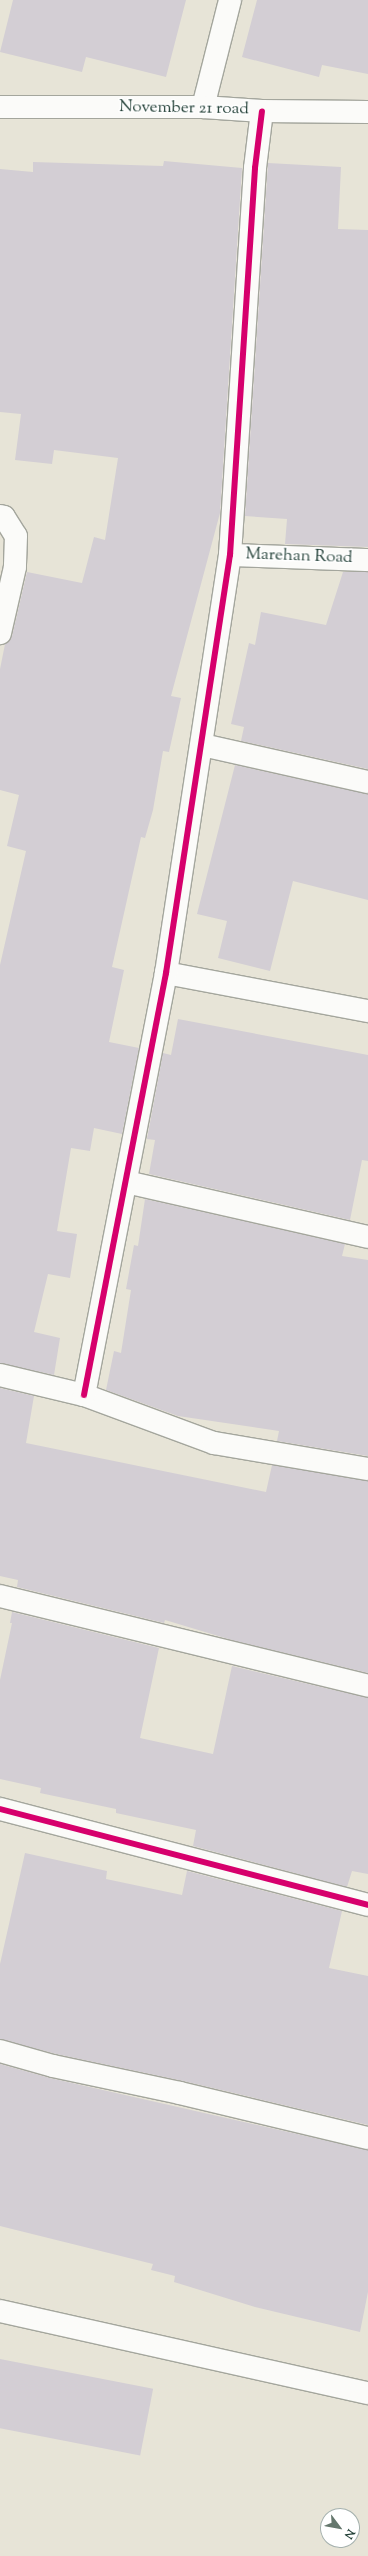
<!DOCTYPE html>
<html>
<head>
<meta charset="utf-8">
<style>
	body { margin:0 }
	#map { position:relative; width:368px; height:2556px; overflow:hidden; background:#e7e4d7; font-family:"Sorts Mill Goudy",serif }
	div>[style] { position:absolute }
	.building>* { inset:0; background:#d3ced4; transform-origin:0 0 }
	.roads { filter:drop-shadow(1px 0 #a4a69d) drop-shadow(-1px 0 #a4a69d) drop-shadow(0 1px #a4a69d) drop-shadow(0 -1px #a4a69d) }
	.street>* { height:22px; margin:-11px; padding:0 11px; transform-origin:11px; border-radius:11px; background:#fbfbf9 }
	.secondary>* { height:22px; margin:-11px; padding:0 11px; transform-origin:11px; border-radius:11px; background:#fbfbf9 }
	.cycleway>* { height:6px; margin:-3px; padding:0 3px; transform-origin:3px; border-radius:3px; background:#d6006c }
	span { translate:-50% -50%; white-space:nowrap; text-align:center; line-height:1.15; -webkit-text-stroke:3px #fff; paint-order:stroke }
	.street-label { font-size:17px; color:#1f3d34 }
	.north { position:absolute; left:320px; top:2508px; width:40px; height:40px; box-sizing:border-box; background:#fff; border:1px solid #a5b1ae; border-radius:50%; rotate:122deg; font-size:11px; font-weight:700; line-height:16px; text-align:center; color:#1f3d34 }
	.north::after { content:''; display:block; margin:auto; width:14px; height:18px; background:#65776d; clip-path:polygon(50% 0,100% 100%,50% 72%,0 100%) }
</style>
</head>
<body>
<div id="map">
	<div class="building">
		<i style="clip-path:polygon(13px 0,186px 0,166px 77px,86px 57px,82px 72px,0 52px)"></i>
		<i style="clip-path:polygon(257px 0,368px 0,368px 74px,322px 65px,319px 77px,242px 57px)"></i>
		<i style="clip-path:polygon(164px 161px,242px 168px,220px 513px,171px 696px,181px 698px,169px 752px,163px 751px,153px 810px,145px 838px,141px 837px,112px 967px,124px 970px,109px 1042px,139px 1048px,122px 1134px,94px 1128px,90px 1151px,71px 1148px,57px 1231px,77px 1234px,70px 1278px,48px 1274px,34px 1332px,60px 1338px,54px 1375px,0 1363px,0 965px,26px 851px,7px 846px,19px 795px,0 790px,0 669px,5px 644px,12px 636px,27px 572px,82px 583px,94px 537px,105px 540px,118px 458px,54px 450px,52px 464px,15px 460px,21px 414px,0 412px,0 169px,33px 172px,33px 162px,163px 166px)"></i>
		<i style="clip-path:polygon(268px 163px,341px 167px,338px 229px,368px 230px,368px 547px,285px 544px,287px 519px,245px 516px)"></i>
		<i style="clip-path:polygon(343px 572px,368px 572px,368px 769px,241px 741px,244px 727px,231px 724px,249px 643px,255px 645px,261px 612px,326px 625px)"></i>
		<i style="clip-path:polygon(235px 765px,368px 794px,368px 900px,293px 881px,270px 971px,218px 958px,227px 921px,197px 914px)"></i>
		<i style="clip-path:polygon(178px 1019px,368px 1055px,368px 1161px,362px 1160px,350px 1220px,149px 1174px,155px 1140px,147px 1139px,163px 1053px,171px 1055px)"></i>
		<i style="clip-path:polygon(145px 1199px,345px 1244px,342px 1256px,368px 1260px,368px 1456px,277px 1441px,279px 1431px,178px 1416px,106px 1390px,114px 1351px,121px 1353px,131px 1290px,126px 1289px,134px 1245px,138px 1246px)"></i>
		<i style="clip-path:polygon(0 1388px,34px 1396px,26px 1443px,266px 1492px,272px 1465px,368px 1481px,368px 1673px,235px 1641px,165px 1620px,164px 1623px,17px 1587px,18px 1580px,0 1576px)"></i>
		<i style="clip-path:polygon(12px 1612px,159px 1648px,140px 1738px,213px 1754px,232px 1666px,368px 1698px,368px 1874px,352px 1871px,347px 1887px,193px 1846px,196px 1830px,116px 1813px,116px 1809px,40px 1793px,41px 1788px,0 1779px,0 1680px,12px 1623px,10px 1623px)"></i>
		<i style="clip-path:polygon(25px 1853px,107px 1871px,106px 1879px,182px 1895px,187px 1871px,342px 1911px,329px 1968px,368px 1976px,368px 2125px,183px 2081px,56px 2054px,0 2039px,0 1964px)"></i>
		<i style="clip-path:polygon(0 2064px,50px 2078px,368px 2150px,368px 2292px,360px 2332px,255px 2307px,174px 2282px,175px 2276px,151px 2270px,153px 2264px,0 2226px)"></i>
		<i style="left:0;top:2359px;width:156px;height:68px;rotate:11deg"></i>
	</div>
	<div class="roads">
		<div class="street">
			<i style="left:203px;top:107px;width:110px;rotate:-75.8deg"></i>
			<i style="left:0;top:516px;width:4px;rotate:14deg"></i>
			<i style="left:4px;top:517px;width:22px;rotate:58deg"></i>
			<i style="left:16px;top:536px;width:31px;rotate:92deg"></i>
			<i style="left:15px;top:567px;width:68px;rotate:102.8deg"></i>
			<i style="left:230px;top:555px;width:138px;rotate:2.1deg"></i>
			<i style="left:202px;top:745px;width:170px;rotate:12.6deg"></i>
			<i style="left:166px;top:973px;width:206px;rotate:10.7deg"></i>
			<i style="left:126px;top:1182px;width:248px;rotate:12.8deg"></i>
			<i style="left:0;top:1375px;width:86px;rotate:13.4deg"></i>
			<i style="left:84px;top:1395px;width:139px;rotate:20.3deg"></i>
			<i style="left:214px;top:1443px;width:156px;rotate:9.6deg"></i>
			<i style="left:84px;top:1395px;width:430px;rotate:-79deg"></i>
			<i style="left:166px;top:973px;width:423px;rotate:-81.3deg"></i>
			<i style="left:230px;top:555px;width:388px;rotate:-86.3deg"></i>
			<i style="left:255px;top:168px;width:57px;rotate:-83deg"></i>
			<i style="left:0;top:1596px;width:379px;rotate:13.7deg"></i>
			<i style="left:0;top:1809px;width:380px;rotate:14.6deg"></i>
			<i style="left:0;top:2051px;width:55px;rotate:15.8deg"></i>
			<i style="left:53px;top:2066px;width:130px;rotate:12deg"></i>
			<i style="left:180px;top:2093px;width:193px;rotate:13.5deg"></i>
			<i style="left:0;top:2311px;width:377px;rotate:12.6deg"></i>
		</div>
		<div class="secondary">
			<i style="left:0;top:107px;width:203px"></i>
			<i style="left:203px;top:107px;width:59px;rotate:3.9deg"></i>
			<i style="left:262px;top:111px;width:106px;rotate:0.5deg"></i>
		</div>
	</div>
	<div class="cycleway">
		<i style="left:84px;top:1395px;width:430px;rotate:-79deg"></i>
		<i style="left:166px;top:973px;width:423px;rotate:-81.3deg"></i>
		<i style="left:230px;top:555px;width:388px;rotate:-86.3deg"></i>
		<i style="left:255px;top:168px;width:57px;rotate:-83deg"></i>
		<i style="left:0;top:1809px;width:380px;rotate:14.6deg"></i>
	</div>
	<div class="street-label">
		<span style="left:184px;top:109px;rotate:1deg">November 21 road</span>
		<span style="left:299px;top:557px;rotate:2deg">Marehan Road</span>
	</div>
	<div class="north">N</div>
</div>
</body>
</html>
